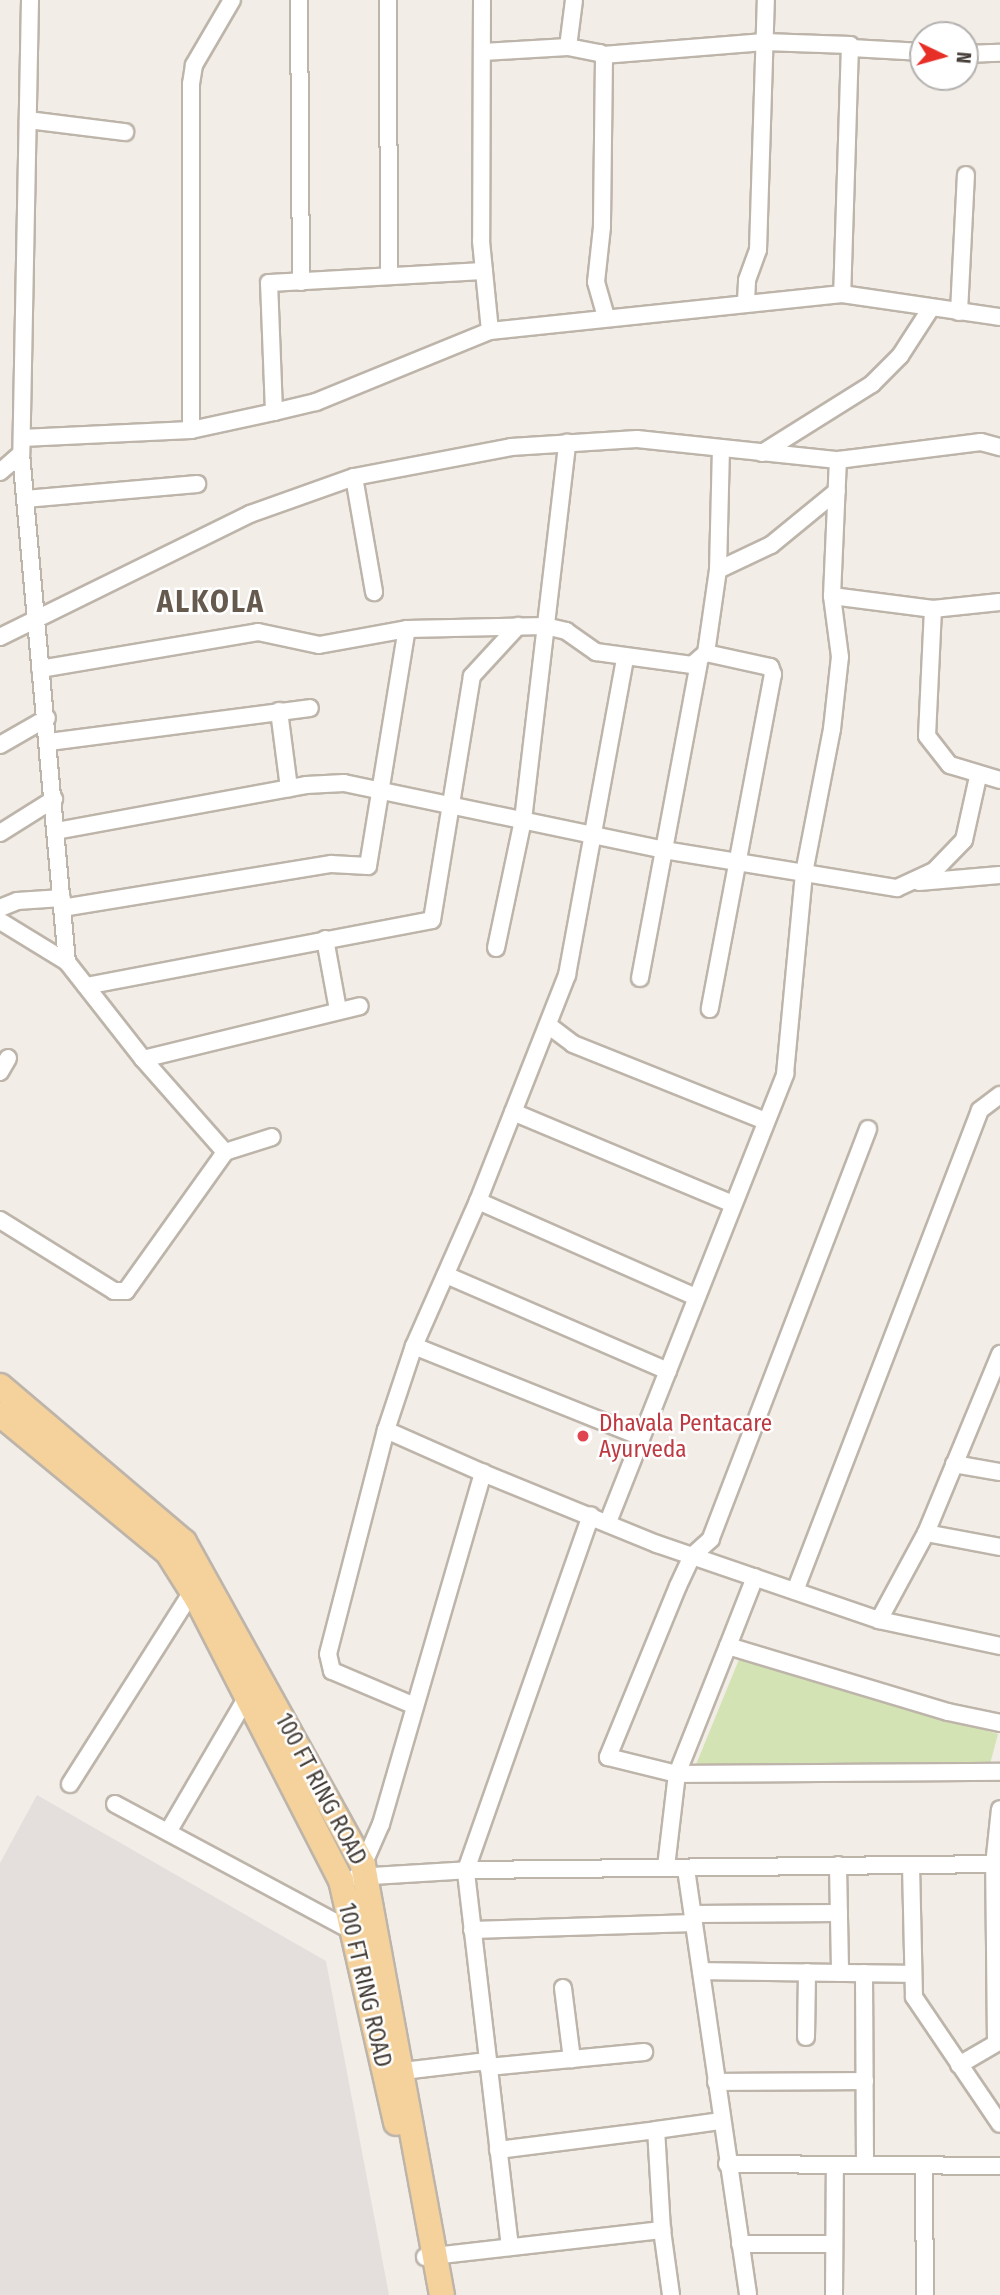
<!DOCTYPE html>
<html>
<head>
<meta charset="utf-8">
<style>
	body { margin:0 }
	#map { position:relative; width:1000px; height:2295px; overflow:hidden; background:#f2ede7; font-family:"Fira Sans Condensed",sans-serif }
	div>[style] { position:absolute }
	.industrial>* { inset:0; background:#e4dfdc }
	.green>* { inset:0; background:#d3e3b3 }
	.roads { filter:drop-shadow(2px 0 #bdb4aa) drop-shadow(-2px 0 #bdb4aa) drop-shadow(0 2px #bdb4aa) drop-shadow(0 -2px #bdb4aa) }
	.street>* { height:16px; margin:-8px; padding:0 8px; transform-origin:8px; border-radius:8px; background:#fff }
	.primary>* { height:24px; margin:-12px; padding:0 12px; transform-origin:12px; border-radius:12px; background:#f5d29c }
	.dots>* { width:19px; height:19px; translate:-50% -50%; box-sizing:border-box; border:4px solid #fff; border-radius:50% }
	span { translate:-50% -50%; white-space:nowrap; text-align:center; line-height:1.15; -webkit-text-stroke:5px #fff; paint-order:stroke }
	.health-label { font-size:23px; color:#be3a42 }
	.left { translate:0 -50%; text-align:left }
	.street-label { font-size:23px; color:#443d37 }
	.district-label { font-size:30px; color:#665a4f; font-weight:700; letter-spacing:2px }
	.north { position:absolute; left:909px; top:21px; width:70px; height:70px; box-sizing:border-box; background:#fff; border:2px solid #b4b1af; border-radius:50%; rotate:95deg; font-size:19px; font-weight:700; line-height:28px; text-align:center; color:#443d37 }
	.north::after { content:''; display:block; margin:auto; width:24px; height:32px; background:#e72f28; clip-path:polygon(50% 0,100% 100%,50% 72%,0 100%) }
</style>
</head>
<body>
<div id="map">
	<div class="industrial">
		<i style="clip-path:polygon(37px 1795px,326px 1961px,389px 2295px,0 2295px,0 1863px)"></i>
	</div>
	<div class="green">
		<i style="clip-path:polygon(740px 1657px,998px 1734px,990px 1764px,695px 1767px)"></i>
	</div>
	<div class="roads">
		<div class="street">
			<i style="left:30px;top:0;width:454px;rotate:91.1deg"></i>
			<i style="left:21px;top:454px;width:510px;rotate:84.83deg"></i>
			<i style="left:299px;top:0;width:282px;rotate:89.6deg"></i>
			<i style="left:388px;top:0;width:275px;rotate:89.8deg"></i>
			<i style="left:482px;top:0;width:241px;rotate:90.2deg"></i>
			<i style="left:481px;top:241px;width:90px;rotate:84.3deg"></i>
			<i style="left:568px;top:47px;width:33px;rotate:11deg"></i>
			<i style="left:600px;top:53px;width:6px;rotate:51deg"></i>
			<i style="left:604px;top:58px;width:169px;rotate:90.7deg"></i>
			<i style="left:602px;top:227px;width:55px;rotate:96.2deg"></i>
			<i style="left:596px;top:282px;width:37px;rotate:74deg"></i>
			<i style="left:851px;top:48px;width:72px;rotate:3.2deg"></i>
			<i style="left:483px;top:52px;width:85px;rotate:-3.4deg"></i>
			<i style="left:568px;top:47px;width:47px;rotate:-82.7deg"></i>
			<i style="left:965px;top:54px;width:35px;rotate:-2deg"></i>
			<i style="left:603px;top:55px;width:162px;rotate:-4.6deg"></i>
			<i style="left:764px;top:42px;width:86px;rotate:2deg"></i>
			<i style="left:850px;top:45px;width:249px;rotate:91.8deg"></i>
			<i style="left:28px;top:120px;width:98px;rotate:7.1deg"></i>
			<i style="left:746px;top:301px;width:21px;rotate:-87deg"></i>
			<i style="left:747px;top:280px;width:32px;rotate:-70deg"></i>
			<i style="left:758px;top:250px;width:250px;rotate:-88.2deg"></i>
			<i style="left:959px;top:312px;width:137px;rotate:-87.1deg"></i>
			<i style="left:274px;top:412px;width:129px;rotate:-92.2deg"></i>
			<i style="left:269px;top:283px;width:215px;rotate:-3.2deg"></i>
			<i style="left:191px;top:430px;width:346px;rotate:-90deg"></i>
			<i style="left:191px;top:84px;width:19px;rotate:-81deg"></i>
			<i style="left:194px;top:65px;width:75px;rotate:-59.7deg"></i>
			<i style="left:22px;top:438px;width:169px;rotate:-2.7deg"></i>
			<i style="left:191px;top:430px;width:85px;rotate:-12.2deg"></i>
			<i style="left:274px;top:412px;width:43px;rotate:-13.4deg"></i>
			<i style="left:316px;top:402px;width:188px;rotate:-22.2deg"></i>
			<i style="left:490px;top:331px;width:354px;rotate:-6deg"></i>
			<i style="left:842px;top:294px;width:160px;rotate:8.3deg"></i>
			<i style="left:762px;top:453px;width:130px;rotate:-32.1deg"></i>
			<i style="left:872px;top:384px;width:40px;rotate:-45deg"></i>
			<i style="left:900px;top:356px;width:57px;rotate:-57.1deg"></i>
			<i style="left:0;top:472px;width:28px;rotate:-41deg"></i>
			<i style="left:354px;top:477px;width:117px;rotate:80.1deg"></i>
			<i style="left:25px;top:499px;width:173px;rotate:-5deg"></i>
			<i style="left:718px;top:570px;width:122px;rotate:-88.6deg"></i>
			<i style="left:832px;top:596px;width:102px;rotate:7.3deg"></i>
			<i style="left:933px;top:609px;width:67px;rotate:-6deg"></i>
			<i style="left:933px;top:609px;width:127px;rotate:92.7deg"></i>
			<i style="left:927px;top:736px;width:37px;rotate:52deg"></i>
			<i style="left:950px;top:765px;width:52px;rotate:16.7deg"></i>
			<i style="left:0;top:637px;width:279px;rotate:-26.2deg"></i>
			<i style="left:250px;top:514px;width:110px;rotate:-19.6deg"></i>
			<i style="left:354px;top:477px;width:160px;rotate:-10.8deg"></i>
			<i style="left:511px;top:447px;width:126px;rotate:-3.6deg"></i>
			<i style="left:637px;top:439px;width:202px;rotate:6deg"></i>
			<i style="left:838px;top:460px;width:144px;rotate:-7.2deg"></i>
			<i style="left:981px;top:442px;width:20px;rotate:15deg"></i>
			<i style="left:706px;top:653px;width:66px;rotate:12.3deg"></i>
			<i style="left:770px;top:667px;width:8px;rotate:67deg"></i>
			<i style="left:773px;top:674px;width:341px;rotate:100.7deg"></i>
			<i style="left:40px;top:669px;width:221px;rotate:-9.6deg"></i>
			<i style="left:258px;top:632px;width:62px;rotate:12deg"></i>
			<i style="left:319px;top:645px;width:89px;rotate:-10.3deg"></i>
			<i style="left:407px;top:629px;width:138px;rotate:-1.2deg"></i>
			<i style="left:545px;top:626px;width:22px;rotate:13deg"></i>
			<i style="left:566px;top:631px;width:37px;rotate:35deg"></i>
			<i style="left:596px;top:652px;width:97px;rotate:7.7deg"></i>
			<i style="left:692px;top:665px;width:18px;rotate:-41deg"></i>
			<i style="left:706px;top:653px;width:84px;rotate:-81.8deg"></i>
			<i style="left:718px;top:570px;width:59px;rotate:-25.3deg"></i>
			<i style="left:771px;top:545px;width:85px;rotate:-39.3deg"></i>
			<i style="left:279px;top:711px;width:78px;rotate:82.6deg"></i>
			<i style="left:49px;top:742px;width:263px;rotate:-7.4deg"></i>
			<i style="left:0;top:745px;width:54px;rotate:-29.9deg"></i>
			<i style="left:56px;top:831px;width:254px;rotate:-10.4deg"></i>
			<i style="left:306px;top:785px;width:38px;rotate:-3deg"></i>
			<i style="left:344px;top:783px;width:327px;rotate:11.8deg"></i>
			<i style="left:664px;top:850px;width:236px;rotate:9.3deg"></i>
			<i style="left:897px;top:888px;width:41px;rotate:-24.7deg"></i>
			<i style="left:934px;top:871px;width:43px;rotate:-45.9deg"></i>
			<i style="left:964px;top:840px;width:65px;rotate:-77.5deg"></i>
			<i style="left:0;top:833px;width:64px;rotate:-32.2deg"></i>
			<i style="left:919px;top:882px;width:81px;rotate:-4.9deg"></i>
			<i style="left:0;top:908px;width:18px;rotate:-22deg"></i>
			<i style="left:17px;top:901px;width:45px;rotate:-3.8deg"></i>
			<i style="left:62px;top:908px;width:273px;rotate:-9.3deg"></i>
			<i style="left:331px;top:864px;width:37px;rotate:3deg"></i>
			<i style="left:368px;top:866px;width:240px;rotate:-80.7deg"></i>
			<i style="left:0;top:921px;width:79px;rotate:31.5deg"></i>
			<i style="left:67px;top:962px;width:123px;rotate:51.9deg"></i>
			<i style="left:143px;top:1059px;width:124px;rotate:48.6deg"></i>
			<i style="left:325px;top:939px;width:72px;rotate:79.6deg"></i>
			<i style="left:496px;top:948px;width:131px;rotate:-78.1deg"></i>
			<i style="left:523px;top:820px;width:380px;rotate:-83.3deg"></i>
			<i style="left:640px;top:978px;width:320px;rotate:-79.4deg"></i>
			<i style="left:86px;top:986px;width:352px;rotate:-10.8deg"></i>
			<i style="left:432px;top:920px;width:247px;rotate:-80.7deg"></i>
			<i style="left:472px;top:676px;width:68px;rotate:-47.4deg"></i>
			<i style="left:548px;top:1025px;width:31px;rotate:37deg"></i>
			<i style="left:573px;top:1044px;width:208px;rotate:21.8deg"></i>
			<i style="left:143px;top:1059px;width:223px;rotate:-13.7deg"></i>
			<i style="left:0;top:1072px;width:16px;rotate:-60deg"></i>
			<i style="left:513px;top:1112px;width:238px;rotate:22.7deg"></i>
			<i style="left:868px;top:1129px;width:439px;rotate:111deg"></i>
			<i style="left:711px;top:1539px;width:25px;rotate:138deg"></i>
			<i style="left:692px;top:1556px;width:33px;rotate:115deg"></i>
			<i style="left:678px;top:1586px;width:185px;rotate:112.3deg"></i>
			<i style="left:608px;top:1757px;width:71px;rotate:13.8deg"></i>
			<i style="left:677px;top:1774px;width:323px;rotate:-0.4deg"></i>
			<i style="left:478px;top:1201px;width:238px;rotate:23.8deg"></i>
			<i style="left:0;top:1220px;width:134px;rotate:31.9deg"></i>
			<i style="left:114px;top:1291px;width:12px"></i>
			<i style="left:126px;top:1291px;width:171px;rotate:-54.5deg"></i>
			<i style="left:225px;top:1152px;width:49px;rotate:-17.7deg"></i>
			<i style="left:446px;top:1275px;width:242px;rotate:23.4deg"></i>
			<i style="left:414px;top:1346px;width:245px;rotate:21.8deg"></i>
			<i style="left:386px;top:1430px;width:106px;rotate:23.9deg"></i>
			<i style="left:954px;top:1464px;width:47px;rotate:9.9deg"></i>
			<i style="left:608px;top:1522px;width:482px;rotate:-68.4deg"></i>
			<i style="left:785px;top:1074px;width:202px;rotate:-84.6deg"></i>
			<i style="left:804px;top:873px;width:147px;rotate:-79deg"></i>
			<i style="left:832px;top:729px;width:72px;rotate:-83.7deg"></i>
			<i style="left:840px;top:657px;width:62px;rotate:-97.5deg"></i>
			<i style="left:832px;top:596px;width:136px;rotate:-87.5deg"></i>
			<i style="left:926px;top:1533px;width:75px;rotate:10.7deg"></i>
			<i style="left:795px;top:1591px;width:515px;rotate:-68.96deg"></i>
			<i style="left:980px;top:1110px;width:25px;rotate:-37deg"></i>
			<i style="left:879px;top:1620px;width:99px;rotate:-61.6deg"></i>
			<i style="left:926px;top:1533px;width:194px;rotate:-67.5deg"></i>
			<i style="left:728px;top:1646px;width:74px;rotate:-68.6deg"></i>
			<i style="left:415px;top:1706px;width:90px;rotate:-157.1deg"></i>
			<i style="left:332px;top:1671px;width:17px;rotate:-103deg"></i>
			<i style="left:328px;top:1654px;width:231px;rotate:-75.5deg"></i>
			<i style="left:386px;top:1430px;width:89px;rotate:-71.6deg"></i>
			<i style="left:414px;top:1346px;width:158px;rotate:-66.2deg"></i>
			<i style="left:478px;top:1201px;width:243px;rotate:-68.5deg"></i>
			<i style="left:567px;top:975px;width:322px;rotate:-79.6deg"></i>
			<i style="left:70px;top:1784px;width:227px;rotate:-57.6deg"></i>
			<i style="left:115px;top:1804px;width:271px;rotate:28.2deg"></i>
			<i style="left:168px;top:1832px;width:156px;rotate:-59.7deg"></i>
			<i style="left:363px;top:1865px;width:45px;rotate:-66.3deg"></i>
			<i style="left:381px;top:1824px;width:366px;rotate:-73.8deg"></i>
			<i style="left:483px;top:1473px;width:188px;rotate:22.2deg"></i>
			<i style="left:657px;top:1544px;width:235px;rotate:18.9deg"></i>
			<i style="left:879px;top:1620px;width:124px;rotate:12.1deg"></i>
			<i style="left:838px;top:1865px;width:108px;rotate:88.9deg"></i>
			<i style="left:911px;top:1865px;width:132px;rotate:88.7deg"></i>
			<i style="left:914px;top:1997px;width:153px;rotate:55.9deg"></i>
			<i style="left:666px;top:1867px;width:94px;rotate:-83.3deg"></i>
			<i style="left:677px;top:1774px;width:138px;rotate:-68.3deg"></i>
			<i style="left:728px;top:1646px;width:230px;rotate:16.7deg"></i>
			<i style="left:948px;top:1712px;width:53px;rotate:11.9deg"></i>
			<i style="left:686px;top:1869px;width:430px;rotate:81.7deg"></i>
			<i style="left:356px;top:1877px;width:115px;rotate:-3.5deg"></i>
			<i style="left:471px;top:1870px;width:529px;rotate:-0.65deg"></i>
			<i style="left:693px;top:1914px;width:146px;rotate:-0.4deg"></i>
			<i style="left:472px;top:1930px;width:222px;rotate:-1.8deg"></i>
			<i style="left:701px;top:1971px;width:212px;rotate:0.8deg"></i>
			<i style="left:864px;top:1973px;width:192px;rotate:89.7deg"></i>
			<i style="left:563px;top:1988px;width:72px;rotate:82.8deg"></i>
			<i style="left:806px;top:2037px;width:65px;rotate:-89.1deg"></i>
			<i style="left:996px;top:2042px;width:177px;rotate:-90.6deg"></i>
			<i style="left:994px;top:1865px;width:56px;rotate:-83.9deg"></i>
			<i style="left:959px;top:2065px;width:48px;rotate:-30.3deg"></i>
			<i style="left:488px;top:2067px;width:157px;rotate:-5.5deg"></i>
			<i style="left:403px;top:2071px;width:85px;rotate:-6.8deg"></i>
			<i style="left:716px;top:2082px;width:149px;rotate:-0.4deg"></i>
			<i style="left:498px;top:2150px;width:159px;rotate:-7.2deg"></i>
			<i style="left:727px;top:2164px;width:273px;rotate:0.4deg"></i>
			<i style="left:924px;top:2166px;width:129px;rotate:89.6deg"></i>
			<i style="left:662px;top:2230px;width:66px;rotate:82.1deg"></i>
			<i style="left:740px;top:2244px;width:94px"></i>
			<i style="left:510px;top:2247px;width:380px;rotate:-96.7deg"></i>
			<i style="left:466px;top:1870px;width:376px;rotate:-70.6deg"></i>
			<i style="left:425px;top:2257px;width:239px;rotate:-6.5deg"></i>
			<i style="left:662px;top:2230px;width:100px;rotate:-93.4deg"></i>
			<i style="left:656px;top:2130px;width:66px;rotate:-7.9deg"></i>
			<i style="left:834px;top:2295px;width:130px;rotate:-89.6deg"></i>
		</div>
		<div class="primary">
			<i style="left:0;top:1386px;width:241px;rotate:40.3deg"></i>
			<i style="left:184px;top:1542px;width:369px;rotate:61deg"></i>
			<i style="left:363px;top:1865px;width:437px;rotate:79.6deg"></i>
			<i style="left:0;top:1414px;width:218px;rotate:39.6deg"></i>
			<i style="left:168px;top:1553px;width:54px;rotate:57.8deg"></i>
			<i style="left:197px;top:1599px;width:316px;rotate:62.9deg"></i>
			<i style="left:341px;top:1880px;width:249px;rotate:77.2deg"></i>
		</div>
	</div>
	<div class="dots">
		<i style="left:583px;top:1436px;background:#e0444e"></i>
	</div>
	<div class="health-label">
		<span class="left" style="left:599px;top:1436px">Dhavala Pentacare<br>Ayurveda</span>
	</div>
	<div class="street-label">
		<span style="left:321px;top:1789px;rotate:62deg">100 FT RING ROAD</span>
		<span style="left:365px;top:1985px;rotate:77deg">100 FT RING ROAD</span>
	</div>
	<div class="district-label">
		<span style="left:211px;top:602px">ALKOLA</span>
	</div>
	<div class="north">N</div>
</div>
</body>
</html>
